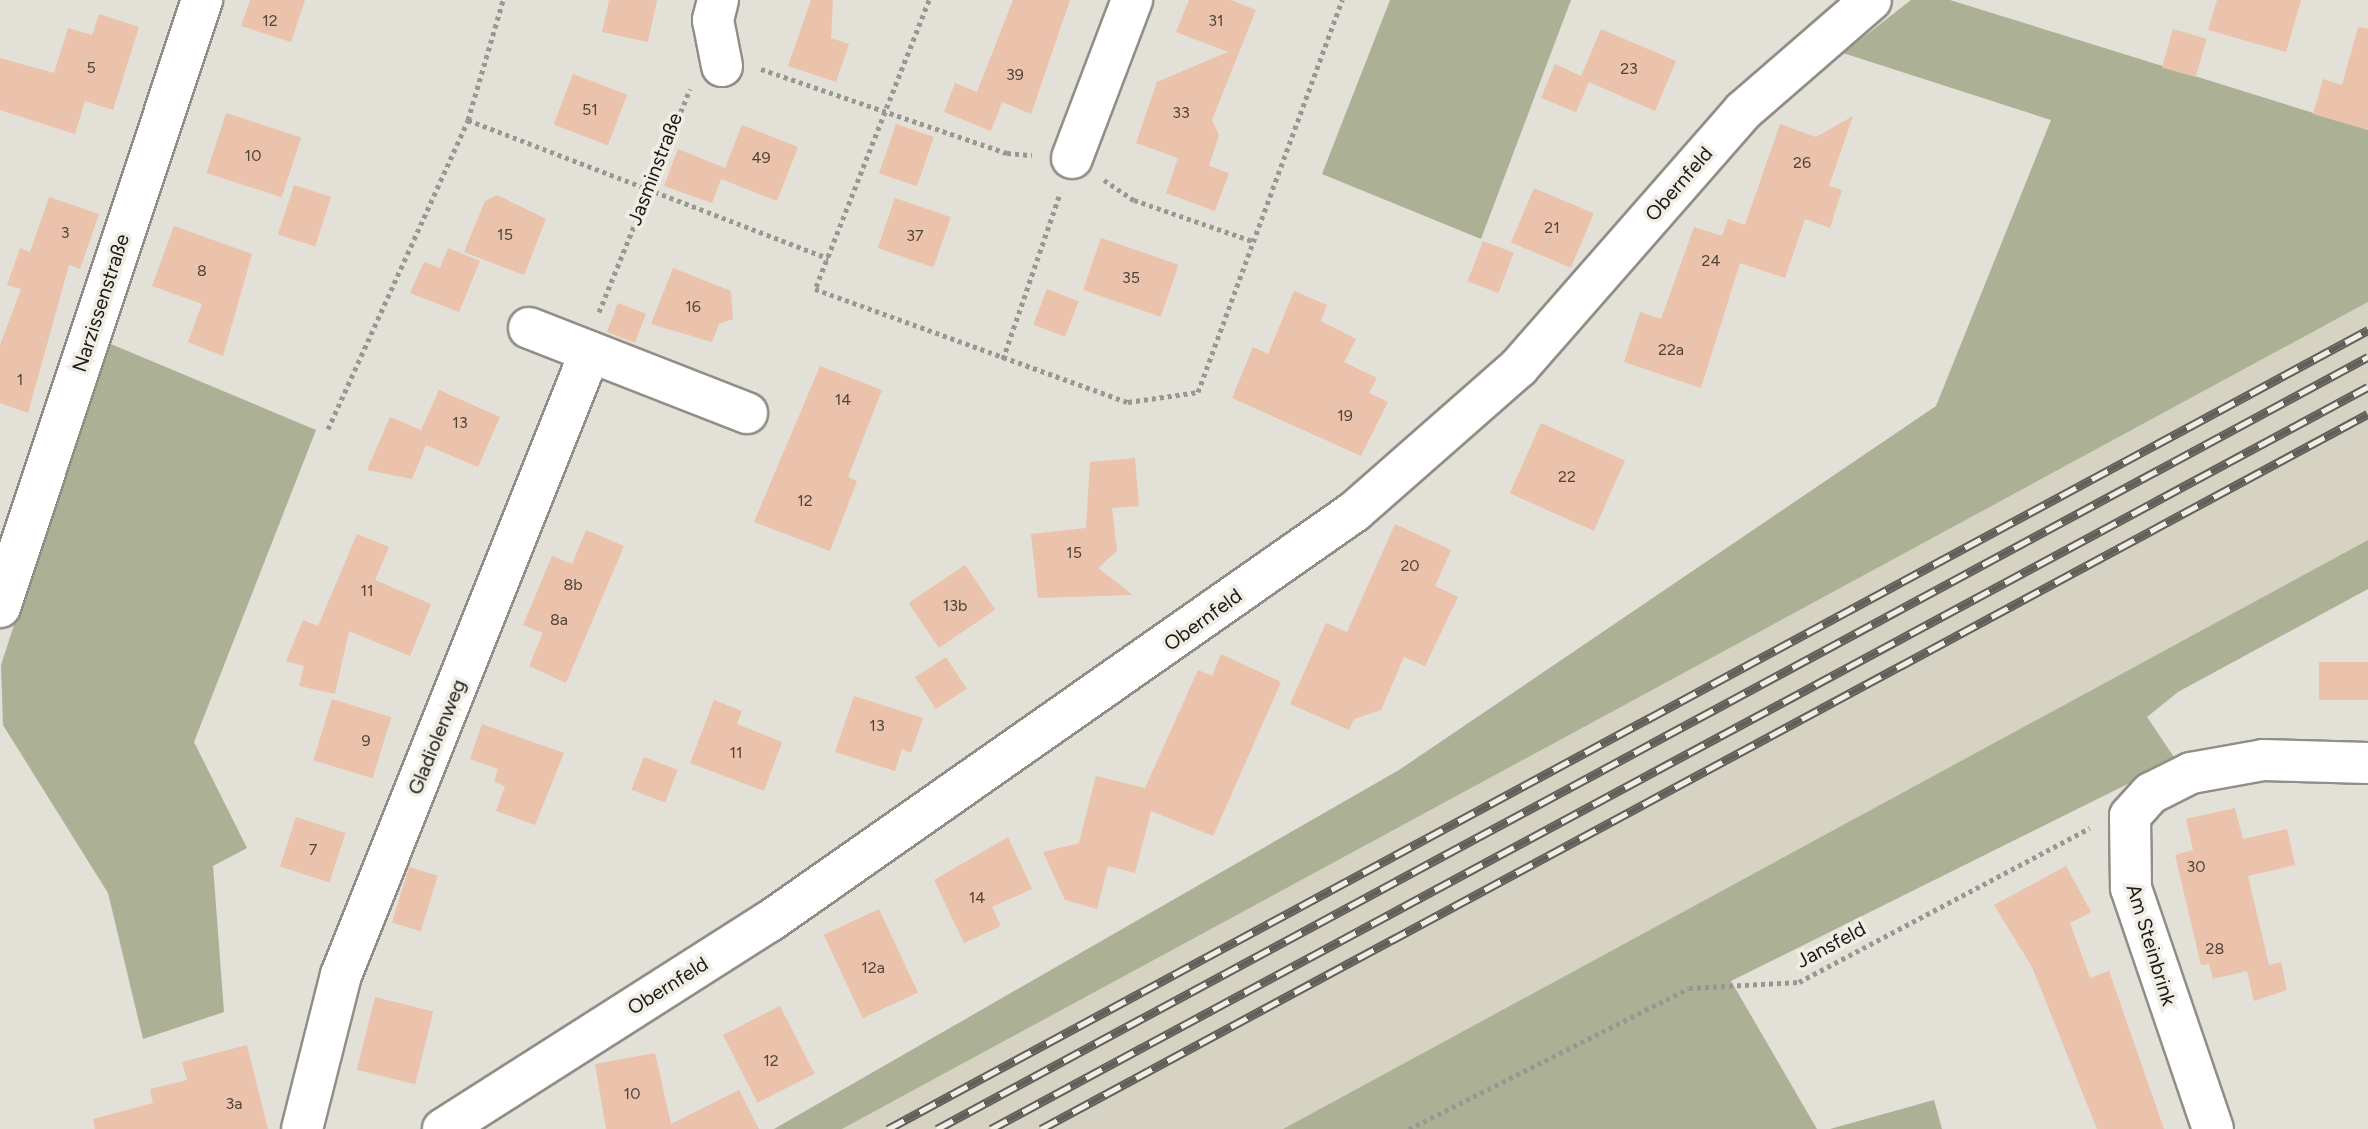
<!DOCTYPE html>
<html>
<head>
<meta charset="utf-8">
<style>
	body { margin:0 }
	#map { position:relative; width:2368px; height:1129px; overflow:hidden; background:#e2e0d7; font-family:Figtree,sans-serif }
	div>[style] { position:absolute }
	.built>* { inset:0; background:#d7d3c3 }
	.green>* { inset:0; background:#acb195 }
	.building>* { inset:0; background:#ebc2ab; transform-origin:0 0 }
	.path>* { height:5px; margin-top:-2.5px; transform-origin:0; background:repeating-linear-gradient(90deg,#999791 0 4px,transparent 0 8px) }
	.roads { filter:drop-shadow(2px 0 #918e87) drop-shadow(-2px 0 #918e87) drop-shadow(0 2px #918e87) drop-shadow(0 -2px #918e87) }
	.minor>* { height:40px; margin:-20px; padding:0 20px; transform-origin:20px; border-radius:20px; background:#fff }
	.rail>* { height:9px; margin-top:-4.5px; transform-origin:0; background:repeating-linear-gradient(90deg,#efede4 0 18px,#605f5a 0 36px); box-sizing:border-box; border-block:2px solid #605f5a }
	span { translate:-50% -50%; white-space:nowrap; text-align:center; line-height:1.15; -webkit-text-stroke:7px #efede4; paint-order:stroke }
	.number-label { font-size:16px; color:#4f443c }
	.number-label span { -webkit-text-stroke-width:0 }
	.street-label { font-size:20px; color:#1b1a17 }
</style>
</head>
<body>
<div id="map">
	<div class="built">
		<i style="clip-path:polygon(2368px 302px,2368px 540px,1283px 1129px,842px 1129px)"></i>
	</div>
	<div class="green">
		<i style="clip-path:polygon(1390px 0,1571px 0,1481px 239px,1322px 174px)"></i>
		<i style="clip-path:polygon(1911px 0,1950px 0,2368px 130px,2368px 302px,842px 1129px,774px 1129px,1399px 770px,1936px 406px,2051px 120px,1843px 53px)"></i>
		<i style="clip-path:polygon(106px 342px,316px 430px,194px 742px,247px 848px,213px 866px,224px 1012px,143px 1039px,108px 893px,3px 725px,1px 665px)"></i>
		<i style="clip-path:polygon(2368px 540px,2368px 589px,2178px 692px,2147px 717px,2176px 760px,1731px 981px,1817px 1129px,1283px 1129px)"></i>
		<i style="clip-path:polygon(1934px 1100px,1942px 1129px,1830px 1129px)"></i>
	</div>
	<div class="building">
		<i style="clip-path:polygon(250px 0,305px 0,291px 42px,241px 26px)"></i>
		<i style="clip-path:polygon(609px 0,657px 0,648px 42px,602px 32px)"></i>
		<i style="clip-path:polygon(811px 0,833px 0,831px 38px,849px 44px,836px 82px,788px 66px)"></i>
		<i style="clip-path:polygon(1013px 0,1070px 0,1031px 114px,1002px 102px,991px 131px,944px 112px,955px 83px,977px 92px)"></i>
		<i style="clip-path:polygon(1189px 0,1231px 0,1256px 10px,1212px 120px,1219px 135px,1209px 166px,1229px 173px,1215px 211px,1166px 193px,1178px 158px,1136px 143px,1157px 82px,1228px 52px,1176px 32px)"></i>
		<i style="clip-path:polygon(2217px 0,2301px 0,2286px 52px,2208px 30px)"></i>
		<i style="clip-path:polygon(99px 14px,139px 27px,113px 110px,85px 101px,75px 134px,0 110px,0 58px,54px 73px,68px 28px,92px 35px)"></i>
		<i style="clip-path:polygon(2358px 27px,2368px 29px,2368px 130px,2313px 114px,2323px 79px,2342px 85px)"></i>
		<i style="clip-path:polygon(1601px 29px,1676px 61px,1655px 111px,1589px 82px,1576px 112px,1541px 98px,1555px 64px,1581px 76px)"></i>
		<i style="left:2173px;top:29px;width:35px;height:40px;rotate:16deg"></i>
		<i style="left:573px;top:74px;width:58px;height:54px;rotate:21deg"></i>
		<i style="left:226px;top:113px;width:79px;height:63px;rotate:18deg"></i>
		<i style="clip-path:polygon(1853px 116px,1829px 186px,1842px 190px,1830px 228px,1805px 219px,1785px 278px,1740px 263px,1701px 388px,1624px 362px,1640px 312px,1661px 319px,1694px 227px,1722px 236px,1728px 219px,1745px 225px,1780px 124px,1816px 137px)"></i>
		<i style="left:896px;top:124px;width:40px;height:52px;rotate:19deg"></i>
		<i style="clip-path:polygon(742px 125px,798px 147px,777px 201px,721px 179px,712px 203px,664px 186px,678px 149px,725px 168px)"></i>
		<i style="left:294px;top:185px;width:39px;height:52px;rotate:18deg"></i>
		<i style="left:1534px;top:188px;width:65px;height:59px;rotate:23deg"></i>
		<i style="clip-path:polygon(497px 195px,546px 219px,524px 275px,464px 252px,485px 201px)"></i>
		<i style="clip-path:polygon(49px 197px,99px 214px,80px 269px,69px 265px,28px 413px,0 403px,0 345px,21px 289px,7px 285px,20px 248px,30px 252px)"></i>
		<i style="left:895px;top:198px;width:59px;height:53px;rotate:19deg"></i>
		<i style="clip-path:polygon(174px 226px,252px 254px,223px 356px,188px 342px,202px 304px,152px 286px)"></i>
		<i style="left:1101px;top:238px;width:82px;height:55px;rotate:19deg"></i>
		<i style="left:1483px;top:241px;width:33px;height:43px;rotate:21deg"></i>
		<i style="clip-path:polygon(448px 248px,480px 261px,459px 312px,410px 293px,424px 262px,440px 268px)"></i>
		<i style="clip-path:polygon(673px 268px,731px 291px,733px 319px,719px 324px,712px 342px,651px 324px)"></i>
		<i style="left:1047px;top:289px;width:34px;height:38px;rotate:21deg"></i>
		<i style="clip-path:polygon(1294px 291px,1327px 305px,1321px 321px,1356px 339px,1344px 362px,1377px 378px,1369px 393px,1388px 402px,1361px 456px,1232px 398px,1253px 347px,1268px 354px)"></i>
		<i style="left:618px;top:303px;width:30px;height:31px;rotate:21deg"></i>
		<i style="clip-path:polygon(820px 366px,882px 390px,848px 477px,857px 481px,830px 551px,754px 522px)"></i>
		<i style="clip-path:polygon(439px 390px,500px 417px,478px 467px,426px 445px,412px 479px,367px 470px,390px 417px,421px 430px)"></i>
		<i style="left:1541px;top:423px;width:92px;height:77px;rotate:24deg"></i>
		<i style="clip-path:polygon(1135px 458px,1139px 506px,1112px 508px,1117px 551px,1098px 568px,1133px 595px,1038px 598px,1031px 534px,1086px 528px,1090px 462px)"></i>
		<i style="clip-path:polygon(1395px 524px,1451px 550px,1435px 586px,1458px 597px,1425px 666px,1404px 657px,1381px 710px,1354px 719px,1349px 730px,1290px 704px,1326px 623px,1347px 632px)"></i>
		<i style="clip-path:polygon(586px 530px,624px 546px,566px 683px,529px 666px,543px 633px,523px 625px,552px 556px,572px 564px)"></i>
		<i style="clip-path:polygon(357px 534px,389px 547px,375px 580px,431px 604px,410px 656px,349px 631px,335px 694px,299px 686px,304px 666px,286px 661px,303px 620px,318px 626px)"></i>
		<i style="left:965px;top:565px;width:54px;height:68px;rotate:56deg"></i>
		<i style="clip-path:polygon(1221px 654px,1281px 682px,1213px 836px,1151px 811px,1135px 873px,1108px 866px,1097px 909px,1065px 900px,1043px 852px,1079px 843px,1096px 776px,1145px 788px,1198px 670px,1212px 676px)"></i>
		<i style="left:946px;top:657px;width:38px;height:37px;rotate:57deg"></i>
		<i style="left:2319px;top:662px;width:49px;height:38px"></i>
		<i style="clip-path:polygon(854px 696px,923px 718px,911px 753px,902px 749px,895px 771px,835px 752px)"></i>
		<i style="left:332px;top:699px;width:62px;height:64px;rotate:17deg"></i>
		<i style="clip-path:polygon(714px 700px,742px 711px,737px 724px,782px 742px,764px 791px,690px 763px)"></i>
		<i style="clip-path:polygon(482px 724px,564px 753px,535px 825px,496px 811px,505px 786px,494px 782px,498px 769px,470px 759px)"></i>
		<i style="left:644px;top:757px;width:36px;height:35px;rotate:21deg"></i>
		<i style="clip-path:polygon(2235px 808px,2243px 839px,2287px 829px,2295px 865px,2248px 876px,2269px 965px,2281px 962px,2287px 990px,2254px 1001px,2247px 971px,2213px 979px,2209px 964px,2201px 965px,2175px 855px,2193px 850px,2186px 819px)"></i>
		<i style="left:296px;top:817px;width:52px;height:52px;rotate:18deg"></i>
		<i style="clip-path:polygon(1008px 837px,1032px 889px,992px 907px,1001px 926px,964px 943px,934px 880px)"></i>
		<i style="clip-path:polygon(2066px 866px,2091px 912px,2070px 923px,2090px 978px,2109px 971px,2164px 1129px,2097px 1129px,2032px 967px,1994px 905px)"></i>
		<i style="left:409px;top:867px;width:30px;height:58px;rotate:17deg"></i>
		<i style="left:879px;top:909px;width:92px;height:61px;rotate:65deg"></i>
		<i style="left:375px;top:997px;width:60px;height:75px;rotate:14deg"></i>
		<i style="left:780px;top:1006px;width:76px;height:64px;rotate:63deg"></i>
		<i style="clip-path:polygon(247px 1045px,268px 1129px,95px 1129px,93px 1119px,153px 1103px,150px 1089px,187px 1080px,182px 1062px)"></i>
		<i style="clip-path:polygon(655px 1053px,671px 1124px,739px 1090px,759px 1129px,606px 1129px,595px 1064px)"></i>
	</div>
	<div class="path">
		<i style="left:929px;top:0;width:311px;rotate:111.5deg"></i>
		<i style="left:815px;top:289px;width:333px;rotate:19.9deg"></i>
		<i style="left:1128px;top:402px;width:71px;rotate:-8.1deg"></i>
		<i style="left:1198px;top:392px;width:418px;rotate:-69.8deg"></i>
		<i style="left:761px;top:69px;width:260px;rotate:18.9deg"></i>
		<i style="left:1007px;top:153px;width:25px;rotate:5deg"></i>
		<i style="left:468px;top:120px;width:386px;rotate:21deg"></i>
		<i style="left:1104px;top:180px;width:36px;rotate:34deg"></i>
		<i style="left:1134px;top:200px;width:128px;rotate:19.1deg"></i>
		<i style="left:599px;top:312px;width:241px;rotate:-67.8deg"></i>
		<i style="left:1003px;top:359px;width:176px;rotate:-71deg"></i>
		<i style="left:328px;top:429px;width:339px;rotate:-65.6deg"></i>
		<i style="left:468px;top:120px;width:125px;rotate:-73.7deg"></i>
		<i style="left:1409px;top:1129px;width:313px;rotate:-26.7deg"></i>
		<i style="left:1689px;top:988px;width:110px;rotate:-3.1deg"></i>
		<i style="left:1799px;top:982px;width:329px;rotate:-27.9deg"></i>
	</div>
	<div class="roads">
		<div class="minor">
			<i style="left:718px;top:0;width:21px;rotate:104deg"></i>
			<i style="left:713px;top:20px;width:47px;rotate:78.9deg"></i>
			<i style="left:1072px;top:158px;width:169px;rotate:-69.2deg"></i>
			<i style="left:529px;top:328px;width:234px;rotate:21.3deg"></i>
			<i style="left:0;top:607px;width:640px;rotate:-71.59deg"></i>
			<i style="left:302px;top:1129px;width:159px;rotate:-75.8deg"></i>
			<i style="left:341px;top:975px;width:671px;rotate:-68.21deg"></i>
			<i style="left:443px;top:1129px;width:388px;rotate:-32.5deg"></i>
			<i style="left:770px;top:921px;width:714px;rotate:-35.02deg"></i>
			<i style="left:1355px;top:511px;width:218px;rotate:-41.3deg"></i>
			<i style="left:1519px;top:367px;width:340px;rotate:-48.8deg"></i>
			<i style="left:1743px;top:111px;width:169px;rotate:-40.9deg"></i>
			<i style="left:2213px;top:1129px;width:255px;rotate:-108.8deg"></i>
			<i style="left:2131px;top:888px;width:72px;rotate:-90.8deg"></i>
			<i style="left:2130px;top:816px;width:31px;rotate:-48deg"></i>
			<i style="left:2151px;top:793px;width:45px;rotate:-26.6deg"></i>
			<i style="left:2191px;top:773px;width:73px;rotate:-10.2deg"></i>
			<i style="left:2263px;top:760px;width:105px;rotate:1.6deg"></i>
		</div>
	</div>
	<div class="rail">
		<i style="left:888px;top:1129px;width:1682px;rotate:-28.36deg"></i>
		<i style="left:937px;top:1129px;width:1626px;rotate:-28.35deg"></i>
		<i style="left:991px;top:1129px;width:1564px;rotate:-28.32deg"></i>
		<i style="left:1041px;top:1129px;width:1507px;rotate:-28.32deg"></i>
	</div>
	<div class="number-label">
		<span style="left:270px;top:21px">12</span>
		<span style="left:1216px;top:21px">31</span>
		<span style="left:91px;top:68px">5</span>
		<span style="left:1629px;top:69px">23</span>
		<span style="left:1015px;top:75px">39</span>
		<span style="left:590px;top:110px">51</span>
		<span style="left:1181px;top:113px">33</span>
		<span style="left:253px;top:156px">10</span>
		<span style="left:761px;top:158px">49</span>
		<span style="left:1802px;top:163px">26</span>
		<span style="left:1552px;top:228px">21</span>
		<span style="left:65px;top:233px">3</span>
		<span style="left:505px;top:235px">15</span>
		<span style="left:915px;top:236px">37</span>
		<span style="left:1711px;top:261px">24</span>
		<span style="left:202px;top:271px">8</span>
		<span style="left:1131px;top:278px">35</span>
		<span style="left:693px;top:307px">16</span>
		<span style="left:1671px;top:350px">22a</span>
		<span style="left:20px;top:380px">1</span>
		<span style="left:843px;top:400px">14</span>
		<span style="left:1345px;top:416px">19</span>
		<span style="left:460px;top:423px">13</span>
		<span style="left:1567px;top:477px">22</span>
		<span style="left:805px;top:501px">12</span>
		<span style="left:1074px;top:553px">15</span>
		<span style="left:1410px;top:566px">20</span>
		<span style="left:573px;top:585px">8b</span>
		<span style="left:367px;top:591px">11</span>
		<span style="left:955px;top:606px">13b</span>
		<span style="left:559px;top:620px">8a</span>
		<span style="left:877px;top:726px">13</span>
		<span style="left:366px;top:741px">9</span>
		<span style="left:736px;top:753px">11</span>
		<span style="left:313px;top:850px">7</span>
		<span style="left:2196px;top:867px">30</span>
		<span style="left:977px;top:898px">14</span>
		<span style="left:2215px;top:949px">28</span>
		<span style="left:873px;top:968px">12a</span>
		<span style="left:771px;top:1061px">12</span>
		<span style="left:632px;top:1094px">10</span>
		<span style="left:234px;top:1104px">3a</span>
	</div>
	<div class="street-label">
		<span style="left:655px;top:169px;rotate:-69deg">Jasminstraße</span>
		<span style="left:1679px;top:184px;rotate:-49deg">Obernfeld</span>
		<span style="left:101px;top:303px;rotate:-72deg">Narzissenstraße</span>
		<span style="left:1203px;top:620px;rotate:-36deg">Obernfeld</span>
		<span style="left:437px;top:737px;rotate:-68deg">Gladiolenweg</span>
		<span style="left:1831px;top:945px;rotate:-28deg">Jansfeld</span>
		<span style="left:2151px;top:945px;rotate:73deg">Am Steinbrink</span>
		<span style="left:668px;top:986px;rotate:-32deg">Obernfeld</span>
	</div>
</div>
</body>
</html>
